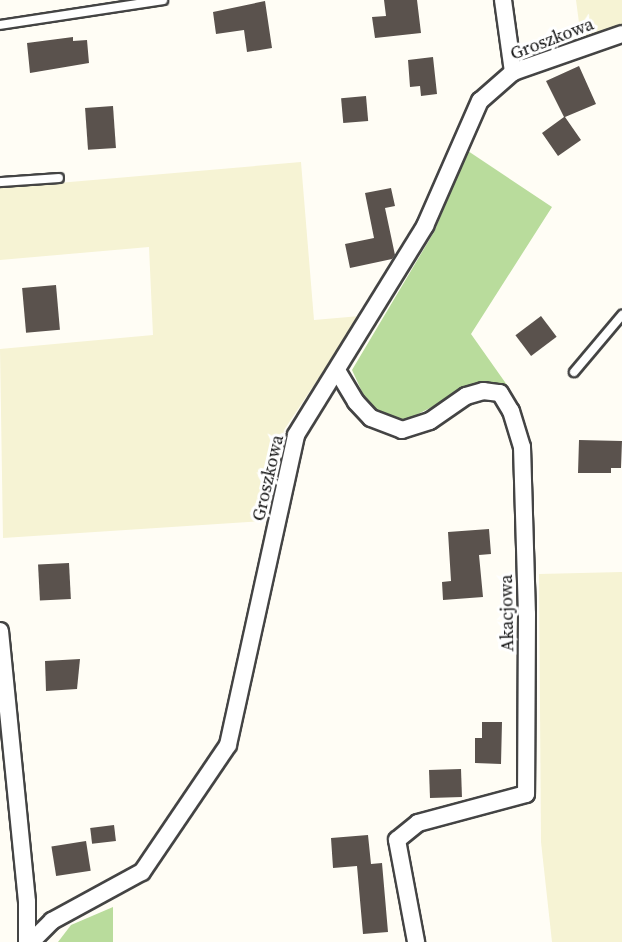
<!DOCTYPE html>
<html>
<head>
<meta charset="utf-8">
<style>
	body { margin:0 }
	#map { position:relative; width:622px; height:942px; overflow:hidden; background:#fffdf5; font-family:"Source Serif 4",serif }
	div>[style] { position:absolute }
	.farmland>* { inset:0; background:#f6f3d4 }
	.forest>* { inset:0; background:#b9dc9c }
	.building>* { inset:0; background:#5a524d; transform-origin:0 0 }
	.roads { filter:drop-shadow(2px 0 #444) drop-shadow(-2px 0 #444) drop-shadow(0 2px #444) drop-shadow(0 -2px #444) }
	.lane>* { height:8px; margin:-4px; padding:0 4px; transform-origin:4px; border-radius:4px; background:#fff }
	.street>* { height:16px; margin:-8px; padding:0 8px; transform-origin:8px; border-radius:8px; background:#fff }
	span { translate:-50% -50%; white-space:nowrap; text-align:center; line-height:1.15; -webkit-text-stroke:6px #fff; paint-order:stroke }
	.street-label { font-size:18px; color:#111 }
</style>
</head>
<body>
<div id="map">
	<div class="farmland">
		<i style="clip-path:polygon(576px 0,622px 0,622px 24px,581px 38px)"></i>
		<i style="clip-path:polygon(301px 162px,314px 320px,360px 316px,284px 430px,262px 521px,3px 538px,0 349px,153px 335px,149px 247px,0 260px,0 188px)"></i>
		<i style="clip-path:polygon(622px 572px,622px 942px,552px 942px,541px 842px,539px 574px)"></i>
	</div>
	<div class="forest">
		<i style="clip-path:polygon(468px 151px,552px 207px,471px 334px,507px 385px,476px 385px,400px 423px,377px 410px,363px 394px,352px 370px,434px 232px)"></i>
		<i style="clip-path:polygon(113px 907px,113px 942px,58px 942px,71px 925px)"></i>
	</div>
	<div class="building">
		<i style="clip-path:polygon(384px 0,417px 0,421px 33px,375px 38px,372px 17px,386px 16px)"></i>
		<i style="clip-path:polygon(265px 1px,272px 48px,247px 52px,244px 30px,216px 34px,213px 12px)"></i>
		<i style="clip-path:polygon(73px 37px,73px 41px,87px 40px,89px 63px,30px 73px,27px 43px)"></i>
		<i style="clip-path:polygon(433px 57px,437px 94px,421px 96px,420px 86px,410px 87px,408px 60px)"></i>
		<i style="clip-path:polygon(579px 66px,596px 104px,565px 117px,581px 140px,558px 156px,542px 133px,564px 117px,546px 81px)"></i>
		<i style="left:366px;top:96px;width:25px;height:25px;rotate:85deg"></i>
		<i style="left:113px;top:106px;width:42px;height:28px;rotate:86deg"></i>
		<i style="clip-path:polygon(391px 188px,395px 206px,385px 208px,395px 255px,392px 259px,350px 268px,345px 244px,374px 238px,365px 193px)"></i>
		<i style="left:56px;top:285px;width:45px;height:34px;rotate:85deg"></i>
		<i style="left:541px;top:316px;width:26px;height:32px;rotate:53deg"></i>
		<i style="clip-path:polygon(579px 440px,622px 441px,621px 468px,611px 468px,611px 473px,578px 473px)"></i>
		<i style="clip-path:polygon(489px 529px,491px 554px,479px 555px,483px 597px,443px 600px,442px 582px,451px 581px,448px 532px)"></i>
		<i style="left:69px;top:563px;width:36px;height:31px;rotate:87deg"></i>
		<i style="clip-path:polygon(80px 659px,77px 689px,46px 691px,45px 661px)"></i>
		<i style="clip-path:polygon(482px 722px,502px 722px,501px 764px,475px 763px,475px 738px,482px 738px)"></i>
		<i style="left:461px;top:769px;width:28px;height:32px;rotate:88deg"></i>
		<i style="left:114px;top:825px;width:16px;height:24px;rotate:83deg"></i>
		<i style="clip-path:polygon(368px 835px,371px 864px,382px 863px,388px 932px,363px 934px,357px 866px,333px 868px,331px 838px)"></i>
		<i style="left:86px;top:841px;width:30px;height:35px;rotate:81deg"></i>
	</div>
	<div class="roads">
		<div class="lane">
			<i style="left:0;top:25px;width:165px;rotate:-8.7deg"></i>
			<i style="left:0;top:182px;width:59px;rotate:-3.9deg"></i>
			<i style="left:574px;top:372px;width:75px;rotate:-49.9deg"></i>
		</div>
		<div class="street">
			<i style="left:503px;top:0;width:73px;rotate:82.1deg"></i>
			<i style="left:338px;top:372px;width:35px;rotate:59deg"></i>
			<i style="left:356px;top:402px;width:22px;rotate:47deg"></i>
			<i style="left:371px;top:418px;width:33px;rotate:21deg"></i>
			<i style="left:402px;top:430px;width:29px;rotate:-18deg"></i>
			<i style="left:430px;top:421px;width:44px;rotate:-34.8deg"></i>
			<i style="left:466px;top:396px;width:18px;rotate:-16deg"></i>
			<i style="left:483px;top:391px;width:17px;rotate:7deg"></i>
			<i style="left:500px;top:393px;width:21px;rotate:59deg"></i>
			<i style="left:511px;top:411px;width:38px;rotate:73deg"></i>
			<i style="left:522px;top:447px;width:167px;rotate:88.3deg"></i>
			<i style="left:527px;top:614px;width:180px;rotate:90.3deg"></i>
			<i style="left:526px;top:794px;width:112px;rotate:165deg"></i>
			<i style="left:418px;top:823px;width:27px;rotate:141deg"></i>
			<i style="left:397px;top:840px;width:104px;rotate:79.4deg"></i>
			<i style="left:0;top:631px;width:272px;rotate:84.3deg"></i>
			<i style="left:27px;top:902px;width:40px;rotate:90deg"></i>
			<i style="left:31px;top:942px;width:30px;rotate:-45deg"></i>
			<i style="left:52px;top:921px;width:102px;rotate:-28.6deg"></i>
			<i style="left:142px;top:872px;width:153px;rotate:-55.9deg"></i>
			<i style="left:228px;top:745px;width:317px;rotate:-77.6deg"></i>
			<i style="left:296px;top:435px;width:246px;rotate:-58.3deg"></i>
			<i style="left:425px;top:226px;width:137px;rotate:-66.3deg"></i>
			<i style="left:480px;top:101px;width:44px;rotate:-41.3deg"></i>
			<i style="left:513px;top:72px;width:115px;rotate:-19.2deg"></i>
		</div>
	</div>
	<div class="street-label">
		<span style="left:552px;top:39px;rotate:-21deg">Groszkowa</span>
		<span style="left:268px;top:478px;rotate:-77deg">Groszkowa</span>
		<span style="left:507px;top:613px;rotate:-91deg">Akacjowa</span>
	</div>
</div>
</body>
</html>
